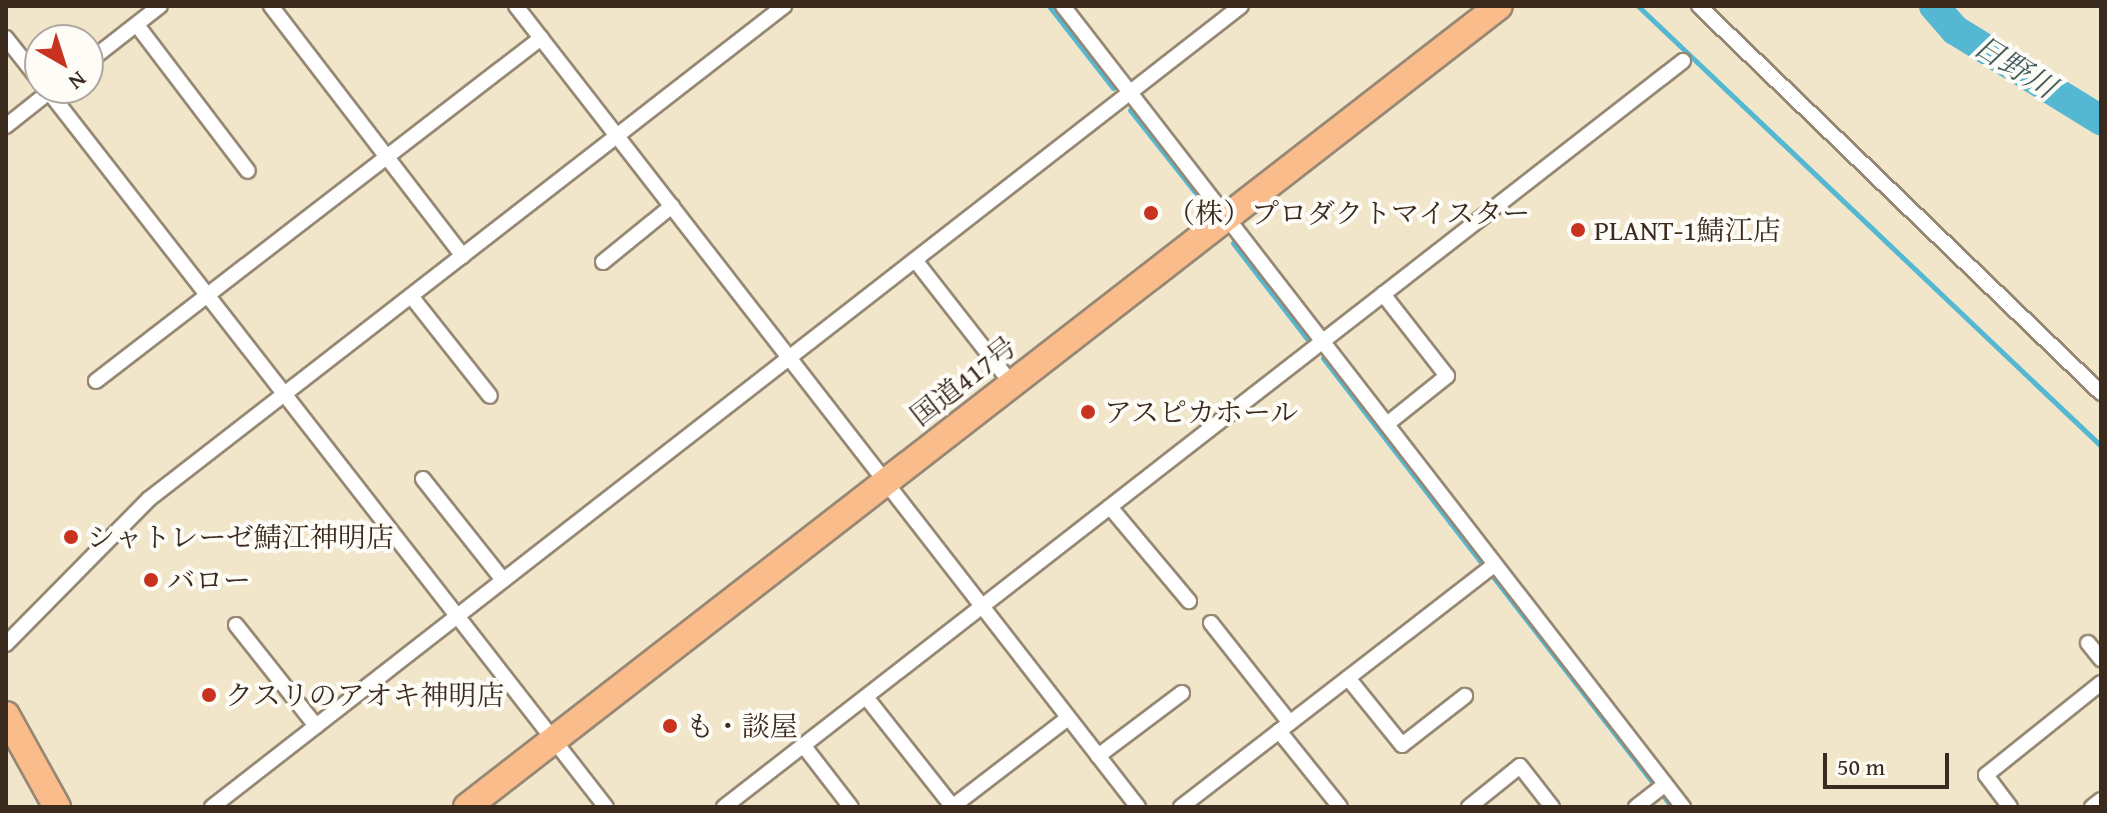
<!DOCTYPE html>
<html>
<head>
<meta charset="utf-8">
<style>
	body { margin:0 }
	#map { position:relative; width:2107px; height:813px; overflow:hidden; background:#f1e5ca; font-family:"Gentium Book Plus","Noto Serif JP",serif }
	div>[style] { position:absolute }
	.stream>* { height:5px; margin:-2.5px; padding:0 2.5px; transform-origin:2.5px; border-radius:2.5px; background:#54b8d2 }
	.river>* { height:30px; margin:-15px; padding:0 15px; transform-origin:15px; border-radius:15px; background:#54b8d2 }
	.roads { filter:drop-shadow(2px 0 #968874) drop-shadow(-2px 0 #968874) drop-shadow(0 2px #968874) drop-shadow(0 -2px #968874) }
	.street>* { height:14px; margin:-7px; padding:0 7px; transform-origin:7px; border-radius:7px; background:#fff }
	.highway>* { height:26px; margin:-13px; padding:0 13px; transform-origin:13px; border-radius:13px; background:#fabc8b }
	.dots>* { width:22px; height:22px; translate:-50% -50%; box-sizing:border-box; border:4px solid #fdfcf7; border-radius:50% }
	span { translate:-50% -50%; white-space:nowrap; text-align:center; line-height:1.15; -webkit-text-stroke:8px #fdfcf7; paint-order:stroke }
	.poi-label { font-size:28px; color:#3b2a1e }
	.left { translate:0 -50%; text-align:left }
	.street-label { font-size:28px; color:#3b2a1e }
	.water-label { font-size:30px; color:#445c5d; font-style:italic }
	.frame { position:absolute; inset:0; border:8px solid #3b2a1e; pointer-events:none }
	.north { position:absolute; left:24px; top:24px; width:80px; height:80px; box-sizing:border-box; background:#fdfcf7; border:2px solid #afa8a0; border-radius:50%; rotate:141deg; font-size:22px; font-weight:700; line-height:32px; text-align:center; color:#3b2a1e }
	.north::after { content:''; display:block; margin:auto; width:28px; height:36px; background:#c8321e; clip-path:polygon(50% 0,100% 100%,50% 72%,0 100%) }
	.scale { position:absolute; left:1823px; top:753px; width:126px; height:36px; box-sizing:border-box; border:4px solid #3b2a1e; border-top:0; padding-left:10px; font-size:24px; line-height:28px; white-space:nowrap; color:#3b2a1e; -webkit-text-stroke:6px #fdfcf7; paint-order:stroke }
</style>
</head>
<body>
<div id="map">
	<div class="stream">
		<i style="left:1049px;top:6px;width:104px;rotate:52deg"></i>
		<i style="left:1638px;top:6px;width:639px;rotate:43.54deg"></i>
		<i style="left:1130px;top:110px;width:124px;rotate:51.6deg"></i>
		<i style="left:1233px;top:243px;width:123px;rotate:52.3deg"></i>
		<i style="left:1323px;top:358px;width:257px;rotate:52.3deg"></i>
		<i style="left:1494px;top:578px;width:259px;rotate:52.2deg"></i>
		<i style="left:1664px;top:797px;width:13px;rotate:51deg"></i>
	</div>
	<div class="river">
		<i style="left:1934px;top:6px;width:32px;rotate:49deg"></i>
		<i style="left:1955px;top:30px;width:172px;rotate:31.7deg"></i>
	</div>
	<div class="roads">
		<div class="street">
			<i style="left:271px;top:6px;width:315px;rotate:52.5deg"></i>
			<i style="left:516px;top:6px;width:1014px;rotate:52.17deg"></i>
			<i style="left:1063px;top:6px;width:1013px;rotate:52.26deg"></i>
			<i style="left:1699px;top:6px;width:558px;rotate:43.91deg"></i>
			<i style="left:137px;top:25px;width:183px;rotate:52.8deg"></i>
			<i style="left:6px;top:38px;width:55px;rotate:51.7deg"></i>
			<i style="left:88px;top:62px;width:91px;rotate:-37.9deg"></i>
			<i style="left:46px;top:88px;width:911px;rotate:52.09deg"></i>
			<i style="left:6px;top:126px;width:61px;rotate:-38.4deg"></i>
			<i style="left:915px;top:260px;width:157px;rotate:52deg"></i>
			<i style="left:603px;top:262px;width:89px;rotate:-39.1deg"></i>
			<i style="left:1383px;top:294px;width:104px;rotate:52deg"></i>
			<i style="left:1447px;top:376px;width:77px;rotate:141.3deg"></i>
			<i style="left:411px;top:296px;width:127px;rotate:51.7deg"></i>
			<i style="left:96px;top:381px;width:562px;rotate:-37.62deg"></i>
			<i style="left:423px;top:479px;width:129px;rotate:51.6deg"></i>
			<i style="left:1110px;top:507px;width:123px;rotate:50deg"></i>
			<i style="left:1211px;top:623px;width:127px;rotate:51.7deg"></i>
			<i style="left:236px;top:625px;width:129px;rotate:51.6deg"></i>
			<i style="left:2088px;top:643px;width:21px;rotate:51deg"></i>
			<i style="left:6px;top:644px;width:204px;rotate:-45.4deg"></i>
			<i style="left:149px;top:499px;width:804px;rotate:-37.82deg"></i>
			<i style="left:1348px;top:678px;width:86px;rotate:51.1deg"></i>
			<i style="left:1402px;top:745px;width:80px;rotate:-37.9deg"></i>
			<i style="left:866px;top:697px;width:140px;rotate:51.7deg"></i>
			<i style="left:1279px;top:731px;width:97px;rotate:51.2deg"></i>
			<i style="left:803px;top:745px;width:78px;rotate:52.3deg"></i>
			<i style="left:1098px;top:756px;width:105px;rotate:-36.9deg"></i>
			<i style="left:212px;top:807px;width:1304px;rotate:-37.9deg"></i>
			<i style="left:724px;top:807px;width:1215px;rotate:-37.88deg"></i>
			<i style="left:952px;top:807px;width:146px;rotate:-37.5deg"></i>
			<i style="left:1181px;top:807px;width:396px;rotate:-37.7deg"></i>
			<i style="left:1469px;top:807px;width:65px;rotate:-38.8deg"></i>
			<i style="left:1520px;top:766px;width:52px;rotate:52deg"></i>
			<i style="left:1636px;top:807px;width:37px;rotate:-38deg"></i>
			<i style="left:2010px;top:807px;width:40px;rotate:-127deg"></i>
			<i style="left:1986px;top:775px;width:147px;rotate:-38.7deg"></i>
			<i style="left:2092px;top:807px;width:11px;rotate:-38deg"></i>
		</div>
		<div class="highway">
			<i style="left:6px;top:715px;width:105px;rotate:61deg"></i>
			<i style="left:467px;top:807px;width:1306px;rotate:-37.82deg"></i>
		</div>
	</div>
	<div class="dots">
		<i style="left:1151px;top:213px;background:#c8321e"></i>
		<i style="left:1578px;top:230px;background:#c8321e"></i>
		<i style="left:1088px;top:412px;background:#c8321e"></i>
		<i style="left:71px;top:537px;background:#c8321e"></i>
		<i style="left:151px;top:580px;background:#c8321e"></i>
		<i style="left:209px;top:695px;background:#c8321e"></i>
		<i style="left:670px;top:726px;background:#c8321e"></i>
	</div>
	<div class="poi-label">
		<span class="left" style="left:1167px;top:213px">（株）プロダクトマイスター</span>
		<span class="left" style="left:1594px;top:230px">PLANT-1鯖江店</span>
		<span class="left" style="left:1104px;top:412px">アスピカホール</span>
		<span class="left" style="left:87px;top:537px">シャトレーゼ鯖江神明店</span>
		<span class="left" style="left:167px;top:580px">バロー</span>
		<span class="left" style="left:225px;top:695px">クスリのアオキ神明店</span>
		<span class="left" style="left:686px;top:726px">も・談屋</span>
	</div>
	<div class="street-label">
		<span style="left:963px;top:381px;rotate:-38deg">国道417号</span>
	</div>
	<div class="water-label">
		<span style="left:2015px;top:66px;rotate:32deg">日野川</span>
	</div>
	<div class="frame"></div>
	<div class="north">N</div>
	<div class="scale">50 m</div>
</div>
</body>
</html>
